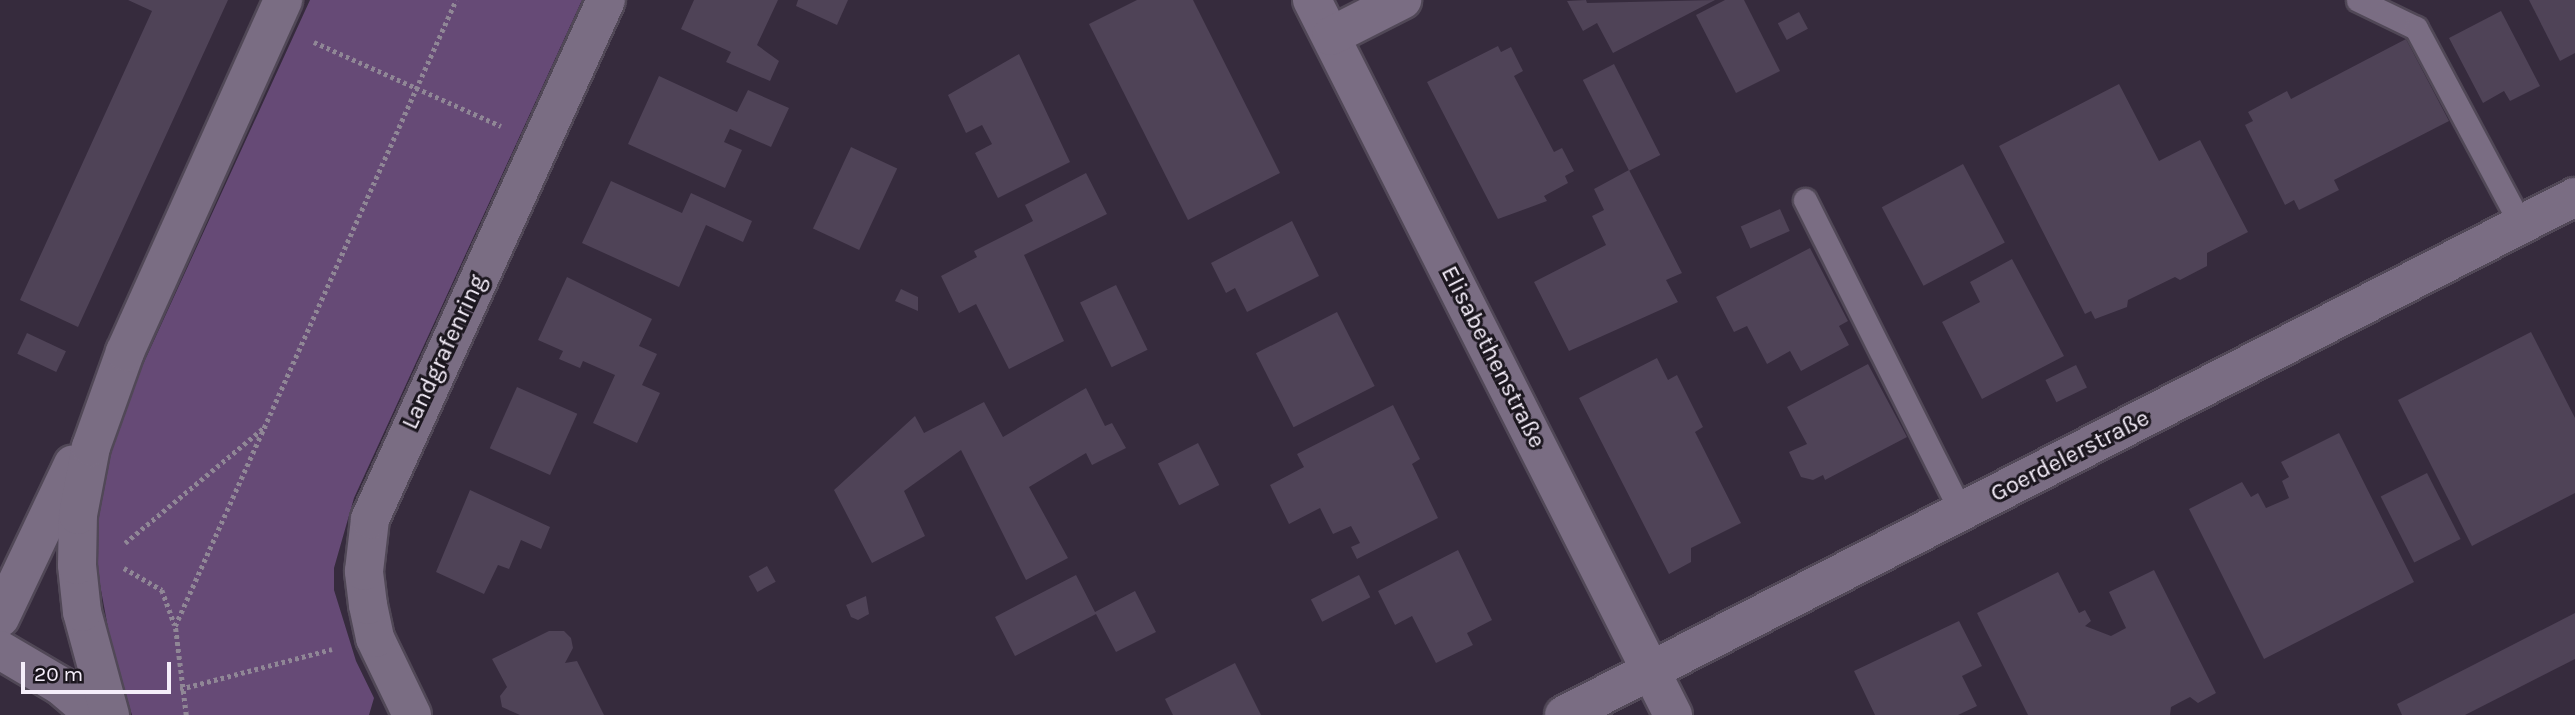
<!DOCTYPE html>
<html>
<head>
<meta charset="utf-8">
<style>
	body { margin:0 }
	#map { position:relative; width:2575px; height:715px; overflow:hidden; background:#362b3d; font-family:Karla,sans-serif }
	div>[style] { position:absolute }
	.green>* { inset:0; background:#664a76 }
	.building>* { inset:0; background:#4f4357; transform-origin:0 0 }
	.path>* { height:4.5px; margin-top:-2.25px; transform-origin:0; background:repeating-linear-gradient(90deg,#908796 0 3.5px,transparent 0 7px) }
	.roads { filter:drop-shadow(2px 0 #514857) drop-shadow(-2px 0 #514857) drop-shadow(0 2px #514857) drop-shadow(0 -2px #514857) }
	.service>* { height:23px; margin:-11.5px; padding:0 11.5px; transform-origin:11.5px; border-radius:11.5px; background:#7a6d83 }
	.minor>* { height:38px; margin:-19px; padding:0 19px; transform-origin:19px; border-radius:19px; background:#7a6d83 }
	span { translate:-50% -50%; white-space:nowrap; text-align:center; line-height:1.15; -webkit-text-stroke:6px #1b161e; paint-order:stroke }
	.street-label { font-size:24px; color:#f5eefa }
	.scale { position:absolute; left:21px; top:662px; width:150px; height:32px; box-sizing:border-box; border:4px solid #f5eefa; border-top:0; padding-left:9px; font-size:21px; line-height:24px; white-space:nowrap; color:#f5eefa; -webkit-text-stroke:5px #1b161e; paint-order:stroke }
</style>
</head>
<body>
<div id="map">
	<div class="green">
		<i style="clip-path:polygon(310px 0,582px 0,354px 498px,334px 568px,334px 590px,356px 661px,374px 698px,369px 715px,132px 715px,111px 644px,91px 536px,107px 452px,139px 373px)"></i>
	</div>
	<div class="building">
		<i style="clip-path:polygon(128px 0,228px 0,78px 327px,20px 300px,152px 11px)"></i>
		<i style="clip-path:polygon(694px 0,778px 0,757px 45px,779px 61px,770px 81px,726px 62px,731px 52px,681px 29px)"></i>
		<i style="clip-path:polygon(798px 0,848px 0,837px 25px,796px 6px)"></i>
		<i style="clip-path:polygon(1137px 0,1193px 0,1280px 173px,1188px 220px,1089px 24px)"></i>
		<i style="clip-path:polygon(1586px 0,1587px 3px,1715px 0,1613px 53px,1597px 23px,1583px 31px,1567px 1px)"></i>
		<i style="clip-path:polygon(1725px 0,1744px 0,1780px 71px,1736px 93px,1696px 15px)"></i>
		<i style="clip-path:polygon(2529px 0,2575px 0,2575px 53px,2560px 61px)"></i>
		<i style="clip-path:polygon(2501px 11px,2540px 86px,2510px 101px,2504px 91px,2483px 103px,2449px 38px)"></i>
		<i style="left:1799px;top:12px;width:19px;height:24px;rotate:62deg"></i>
		<i style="clip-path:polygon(2406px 39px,2449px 121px,2334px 180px,2339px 190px,2299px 210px,2294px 200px,2285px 205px,2245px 125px,2253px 121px,2248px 112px,2287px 91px,2291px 99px)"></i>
		<i style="clip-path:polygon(1498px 46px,1501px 52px,1511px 47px,1523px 71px,1514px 76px,1554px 152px,1562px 148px,1574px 171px,1565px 176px,1568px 183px,1544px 196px,1547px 201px,1498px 219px,1427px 82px)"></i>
		<i style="clip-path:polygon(1019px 54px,1070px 162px,998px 198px,975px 153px,992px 144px,982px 125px,966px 133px,948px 95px)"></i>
		<i style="left:1614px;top:64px;width:102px;height:35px;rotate:63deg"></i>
		<i style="clip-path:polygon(659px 76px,737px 112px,748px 90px,789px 108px,771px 147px,730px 129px,724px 142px,742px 150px,725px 188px,628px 144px)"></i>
		<i style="clip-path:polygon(2119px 84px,2159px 161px,2200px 140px,2248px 232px,2207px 253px,2207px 266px,2180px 280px,2175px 277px,2128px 300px,2127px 307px,2095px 319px,2091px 311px,2085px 314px,1999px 146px)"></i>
		<i style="left:851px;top:147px;width:51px;height:90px;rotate:25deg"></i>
		<i style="left:1963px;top:164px;width:89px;height:92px;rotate:62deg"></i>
		<i style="clip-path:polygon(1629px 170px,1682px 273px,1666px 280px,1678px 302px,1569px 351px,1534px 282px,1606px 245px,1592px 216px,1604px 210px,1594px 189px)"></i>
		<i style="clip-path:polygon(1086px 173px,1107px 214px,1024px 255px,1064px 341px,1009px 369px,976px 304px,959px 313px,941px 276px,977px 257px,974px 251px,1033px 221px,1025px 205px)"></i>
		<i style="clip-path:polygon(611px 181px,682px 213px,691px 193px,752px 221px,743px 242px,706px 225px,679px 287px,582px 243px)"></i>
		<i style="left:1780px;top:209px;width:24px;height:43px;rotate:66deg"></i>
		<i style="clip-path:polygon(1292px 221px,1319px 276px,1247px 312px,1235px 288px,1226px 293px,1211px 263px)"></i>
		<i style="clip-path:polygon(1810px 248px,1848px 321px,1839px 326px,1849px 345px,1801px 371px,1790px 351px,1767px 364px,1747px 326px,1734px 332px,1716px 297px)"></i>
		<i style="clip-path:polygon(2012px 259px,2064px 356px,1982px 399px,1942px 322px,1980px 302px,1970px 282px)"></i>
		<i style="clip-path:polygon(567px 277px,652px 319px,639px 346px,657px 354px,642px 385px,660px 393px,637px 443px,593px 423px,615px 375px,583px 361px,580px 368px,559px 359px,563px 351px,538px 340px)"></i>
		<i style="left:1116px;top:285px;width:72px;height:40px;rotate:64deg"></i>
		<i style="clip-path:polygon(901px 289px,918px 297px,918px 311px,895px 301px)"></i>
		<i style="left:1337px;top:312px;width:83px;height:91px;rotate:63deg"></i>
		<i style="clip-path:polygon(2531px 332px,2575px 418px,2575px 493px,2472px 546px,2398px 400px)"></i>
		<i style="left:27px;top:333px;width:43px;height:23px;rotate:25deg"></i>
		<i style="clip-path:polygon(1657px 358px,1668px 380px,1677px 375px,1703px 427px,1695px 432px,1741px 523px,1691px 548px,1691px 562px,1669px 574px,1579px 398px)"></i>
		<i style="clip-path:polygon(1868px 364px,1907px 437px,1825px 480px,1823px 475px,1813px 480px,1801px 477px,1789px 452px,1807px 444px,1787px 407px)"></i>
		<i style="left:2076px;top:365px;width:25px;height:34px;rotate:64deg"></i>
		<i style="left:517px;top:387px;width:66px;height:67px;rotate:24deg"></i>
		<i style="clip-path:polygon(1086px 388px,1105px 426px,1112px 423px,1126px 448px,1092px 465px,1086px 453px,1029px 487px,1068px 558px,1026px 580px,961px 450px,904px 491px,925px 536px,872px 563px,834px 490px,915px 416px,924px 433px,984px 402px,1003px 437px)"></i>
		<i style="clip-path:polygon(1393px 405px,1420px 459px,1412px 464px,1438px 518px,1357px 559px,1351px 547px,1360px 543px,1351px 526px,1333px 534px,1320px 508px,1289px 524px,1270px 485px,1304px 467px,1297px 454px)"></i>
		<i style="clip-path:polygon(2339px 433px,2414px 582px,2264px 659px,2189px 509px,2242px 482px,2251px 497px,2258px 493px,2266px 508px,2289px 498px,2282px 481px,2289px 477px,2281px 462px)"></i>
		<i style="left:1198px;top:443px;width:47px;height:45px;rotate:63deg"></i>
		<i style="left:2427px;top:473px;width:74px;height:52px;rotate:63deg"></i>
		<i style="clip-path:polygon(470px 490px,550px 527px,541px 549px,521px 540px,509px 569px,498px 565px,484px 594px,436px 572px)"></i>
		<i style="clip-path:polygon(1458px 550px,1492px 620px,1467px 633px,1473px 645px,1436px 663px,1412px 616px,1395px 625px,1378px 591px)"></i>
		<i style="left:767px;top:566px;width:18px;height:21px;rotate:61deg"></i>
		<i style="clip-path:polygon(2154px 570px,2216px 693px,2198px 703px,2190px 697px,2171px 707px,2170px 715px,2028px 715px,1977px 613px,2058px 572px,2079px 613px,2085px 610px,2091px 621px,2085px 626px,2111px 636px,2126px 628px,2109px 592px)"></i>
		<i style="clip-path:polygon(1076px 575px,1095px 612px,1135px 591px,1156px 632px,1116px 652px,1096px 614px,1015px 656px,995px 617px)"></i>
		<i style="left:1359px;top:575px;width:25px;height:54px;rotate:63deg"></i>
		<i style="clip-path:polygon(866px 596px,869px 614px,858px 620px,851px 617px,846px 605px)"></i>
		<i style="clip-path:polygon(2575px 613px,2575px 659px,2465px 715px,2402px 715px,2397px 704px)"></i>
		<i style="clip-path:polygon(1959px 621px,1982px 666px,1962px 676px,1977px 706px,1958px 715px,1875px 715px,1854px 671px)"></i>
		<i style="clip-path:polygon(549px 631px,564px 631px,571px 638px,573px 648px,565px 663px,577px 661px,604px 715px,520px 715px,502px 707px,500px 696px,507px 687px,492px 659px)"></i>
		<i style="clip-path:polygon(1235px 663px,1261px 715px,1173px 715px,1165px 699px)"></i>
	</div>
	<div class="path">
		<i style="left:314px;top:42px;width:205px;rotate:24.2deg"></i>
		<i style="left:125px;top:543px;width:183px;rotate:-39.7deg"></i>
		<i style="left:124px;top:568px;width:44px;rotate:30.1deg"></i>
		<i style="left:162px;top:590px;width:37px;rotate:70deg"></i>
		<i style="left:180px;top:689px;width:157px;rotate:-14.7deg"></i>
		<i style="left:186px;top:715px;width:90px;rotate:-97deg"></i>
		<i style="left:175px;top:626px;width:686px;rotate:-65.83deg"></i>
	</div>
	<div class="roads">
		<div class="service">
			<i style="left:2358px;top:0;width:64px;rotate:25.8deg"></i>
			<i style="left:2416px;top:28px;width:223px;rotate:61.9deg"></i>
			<i style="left:1805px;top:200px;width:349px;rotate:63.4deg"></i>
		</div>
		<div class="minor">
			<i style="left:1312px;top:0;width:801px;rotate:63.21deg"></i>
			<i style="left:1331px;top:36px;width:80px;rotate:-26.9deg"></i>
			<i style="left:0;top:618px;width:170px;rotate:-64.6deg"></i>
			<i style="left:0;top:650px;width:71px;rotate:30.5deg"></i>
			<i style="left:61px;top:686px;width:45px;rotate:40.5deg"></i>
			<i style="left:110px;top:715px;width:107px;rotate:-105.2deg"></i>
			<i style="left:82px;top:612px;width:47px;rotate:-96.1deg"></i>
			<i style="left:77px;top:565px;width:50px;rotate:-88.9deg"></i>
			<i style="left:78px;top:515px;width:69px;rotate:-79.2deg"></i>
			<i style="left:91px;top:447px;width:101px;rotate:-70.3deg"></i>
			<i style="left:125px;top:352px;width:386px;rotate:-65.8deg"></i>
			<i style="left:412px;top:715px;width:85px;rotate:-115.7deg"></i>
			<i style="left:375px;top:638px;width:34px;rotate:-102deg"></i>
			<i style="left:368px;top:605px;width:34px;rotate:-97deg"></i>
			<i style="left:364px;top:571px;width:52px;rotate:-83.4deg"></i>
			<i style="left:370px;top:519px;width:570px;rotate:-65.55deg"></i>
			<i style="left:1564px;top:715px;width:1136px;rotate:-27.13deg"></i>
		</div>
	</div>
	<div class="street-label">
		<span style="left:444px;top:352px;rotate:-65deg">Landgrafenring</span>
		<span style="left:1493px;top:357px;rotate:63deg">Elisabethenstraße</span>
		<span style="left:2070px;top:456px;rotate:-27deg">Goerdelerstraße</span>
	</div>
	<div class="scale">20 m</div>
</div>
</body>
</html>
